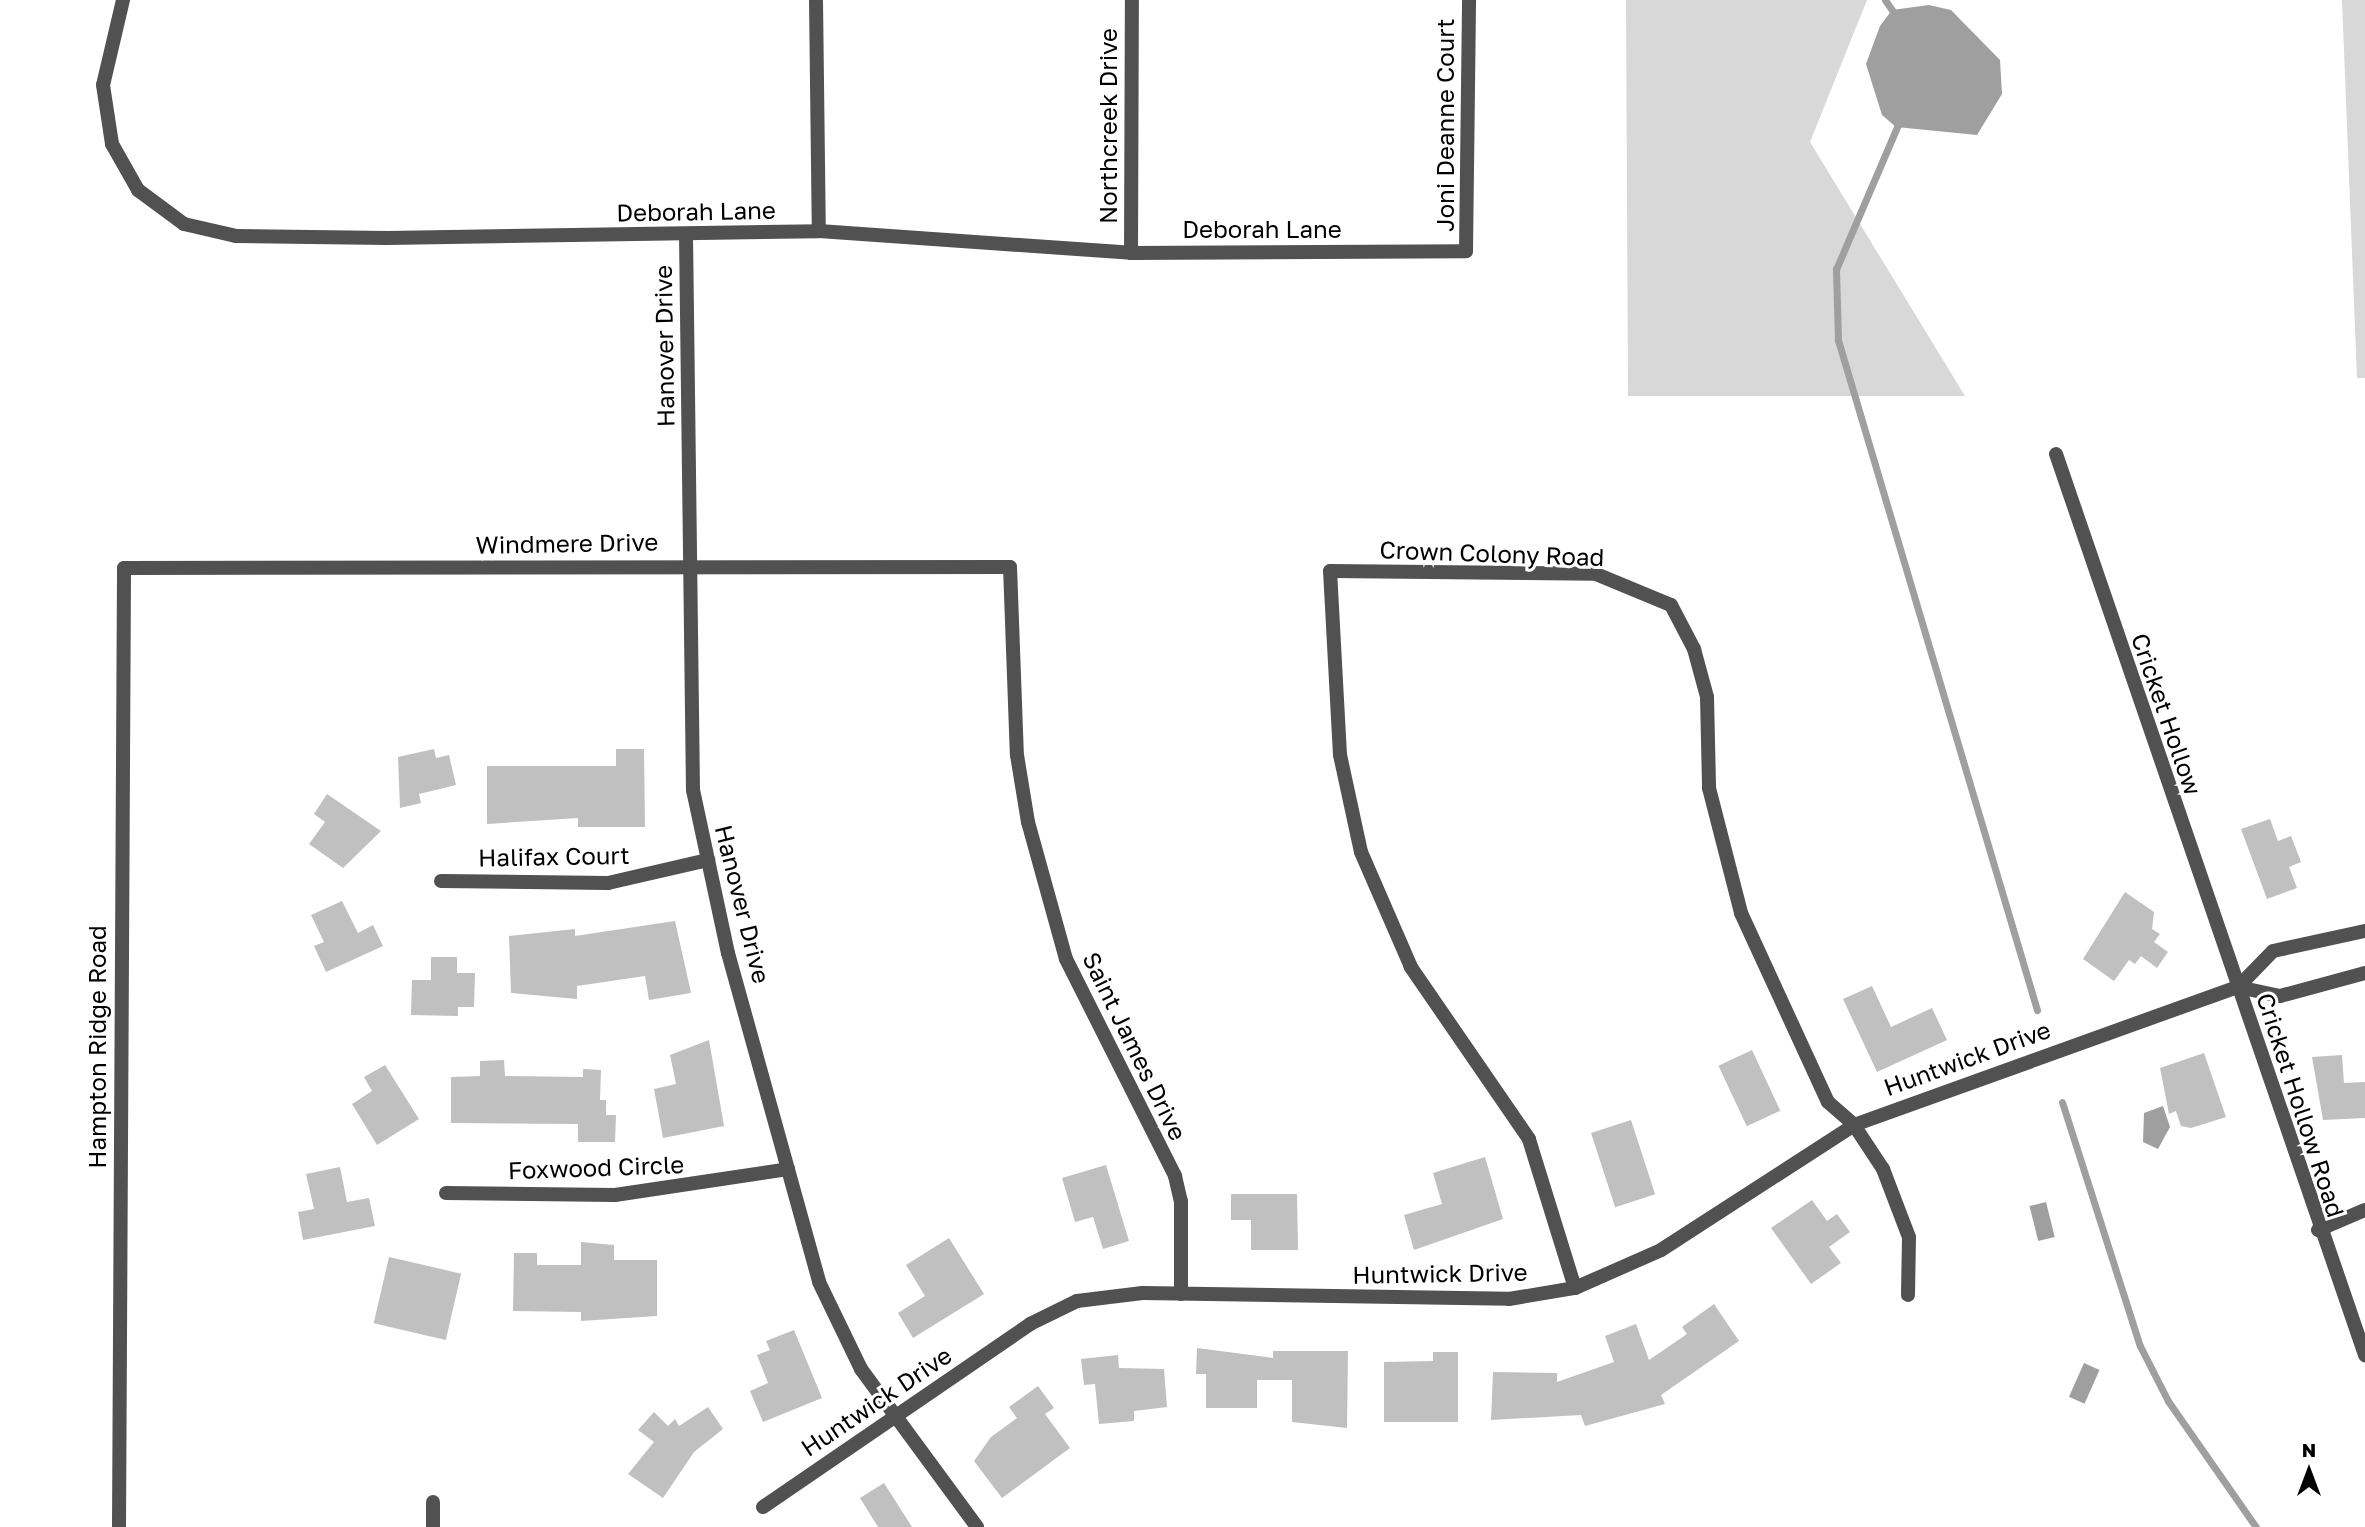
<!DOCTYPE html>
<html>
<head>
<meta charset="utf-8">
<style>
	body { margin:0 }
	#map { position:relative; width:2365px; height:1527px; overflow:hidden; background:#fff; font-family:"Golos Text",sans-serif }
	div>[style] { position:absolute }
	.green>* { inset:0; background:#d8d8d8 }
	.water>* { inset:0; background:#9f9f9f; transform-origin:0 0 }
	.stream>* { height:7px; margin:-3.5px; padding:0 3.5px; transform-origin:3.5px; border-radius:3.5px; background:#9f9f9f }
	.building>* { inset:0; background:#c0c0c0; transform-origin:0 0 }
	.minor>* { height:14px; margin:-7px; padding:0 7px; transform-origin:7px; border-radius:7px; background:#515151 }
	span { translate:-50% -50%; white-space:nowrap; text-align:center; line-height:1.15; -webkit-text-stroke:6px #fff; paint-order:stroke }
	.street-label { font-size:24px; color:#000 }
	.north { position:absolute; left:2274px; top:1436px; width:70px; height:70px; -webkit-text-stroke:5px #fff; paint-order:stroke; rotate:0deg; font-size:19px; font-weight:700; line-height:28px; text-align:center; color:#000 }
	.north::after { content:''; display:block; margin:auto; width:24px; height:32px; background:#000; clip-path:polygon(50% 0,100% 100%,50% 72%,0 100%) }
</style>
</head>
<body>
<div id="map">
	<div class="green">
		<i style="clip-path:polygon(1626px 0,1867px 0,1810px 142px,1965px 396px,1628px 396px)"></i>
		<i style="clip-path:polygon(2342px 0,2365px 0,2365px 378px,2357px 378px)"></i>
	</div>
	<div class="water">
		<i style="clip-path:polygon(1929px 5px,1951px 10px,2000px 60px,2002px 94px,1977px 135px,1896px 127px,1882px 115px,1866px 64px,1880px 26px,1892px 10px)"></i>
		<i style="clip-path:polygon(2163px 1106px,2170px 1127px,2158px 1149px,2143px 1142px,2144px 1113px)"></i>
		<i style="left:2046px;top:1202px;width:36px;height:17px;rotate:76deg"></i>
		<i style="left:2084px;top:1363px;width:17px;height:37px;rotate:24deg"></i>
	</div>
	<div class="stream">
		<i style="left:1885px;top:0;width:21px;rotate:55deg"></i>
		<i style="left:1900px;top:120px;width:162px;rotate:113.2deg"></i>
		<i style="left:1836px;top:269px;width:71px;rotate:88.4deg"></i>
		<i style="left:1838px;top:340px;width:699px;rotate:73.46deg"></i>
		<i style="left:2062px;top:1102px;width:256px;rotate:72.3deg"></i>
		<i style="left:2140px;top:1346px;width:62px;rotate:63deg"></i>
		<i style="left:2168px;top:1401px;width:154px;rotate:55.1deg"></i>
	</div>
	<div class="building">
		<i style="clip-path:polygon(434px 749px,436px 758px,449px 755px,456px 785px,419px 794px,421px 803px,400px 808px,398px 757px)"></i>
		<i style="clip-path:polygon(616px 749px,644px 749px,645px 827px,578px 827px,578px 818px,487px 824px,487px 766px,616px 766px)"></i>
		<i style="clip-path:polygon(327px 794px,381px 831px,343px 868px,309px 844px,325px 822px,314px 814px)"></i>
		<i style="clip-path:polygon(2270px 819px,2278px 841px,2291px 836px,2301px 862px,2289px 867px,2297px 888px,2267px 899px,2241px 829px)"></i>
		<i style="clip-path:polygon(2125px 892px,2154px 912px,2152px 929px,2160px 934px,2154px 942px,2168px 952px,2157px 968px,2141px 956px,2135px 964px,2129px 960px,2114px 981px,2083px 959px)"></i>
		<i style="clip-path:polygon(342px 901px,358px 933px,373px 925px,383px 946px,326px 972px,314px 946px,324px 942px,311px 915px)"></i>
		<i style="clip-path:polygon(675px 921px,691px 993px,649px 1000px,645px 976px,577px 986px,577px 999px,511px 993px,509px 936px,575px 929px,575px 936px)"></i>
		<i style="clip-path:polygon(431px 957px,457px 957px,457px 973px,475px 973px,474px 1007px,458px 1007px,458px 1016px,411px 1015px,412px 980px,431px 980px)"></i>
		<i style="clip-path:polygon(1872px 986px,1891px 1027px,1932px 1008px,1947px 1040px,1877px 1072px,1843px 999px)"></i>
		<i style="clip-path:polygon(709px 1040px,724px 1126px,663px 1138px,654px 1089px,676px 1084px,670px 1055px)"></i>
		<i style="left:1752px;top:1050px;width:67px;height:37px;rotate:65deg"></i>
		<i style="clip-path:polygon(2204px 1053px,2226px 1117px,2191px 1128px,2181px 1126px,2176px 1111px,2169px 1114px,2160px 1068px)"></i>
		<i style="clip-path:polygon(2342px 1055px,2344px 1083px,2365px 1082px,2365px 1118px,2323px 1120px,2312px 1057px)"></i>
		<i style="clip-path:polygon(504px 1060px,505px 1076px,583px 1077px,583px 1069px,601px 1070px,600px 1100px,606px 1100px,606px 1115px,616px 1115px,615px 1142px,578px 1142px,578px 1124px,451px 1123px,451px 1077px,480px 1076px,480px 1061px)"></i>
		<i style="clip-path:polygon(385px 1065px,419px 1119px,377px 1145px,352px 1104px,372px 1091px,364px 1077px)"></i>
		<i style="left:1631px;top:1120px;width:78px;height:42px;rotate:72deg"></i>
		<i style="clip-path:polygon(1485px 1157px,1503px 1219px,1414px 1250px,1404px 1215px,1442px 1204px,1433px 1173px)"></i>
		<i style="clip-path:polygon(1106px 1165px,1129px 1241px,1103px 1249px,1093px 1217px,1075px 1222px,1062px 1178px)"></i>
		<i style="clip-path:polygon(340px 1167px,347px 1202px,369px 1198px,375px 1226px,303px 1240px,298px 1212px,314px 1209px,306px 1174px)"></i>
		<i style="clip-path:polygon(1231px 1194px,1297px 1194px,1298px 1250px,1251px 1250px,1251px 1220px,1231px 1220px)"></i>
		<i style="clip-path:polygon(1812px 1200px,1827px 1221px,1837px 1214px,1850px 1232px,1829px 1247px,1841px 1263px,1811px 1284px,1771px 1228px)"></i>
		<i style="clip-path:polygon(949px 1238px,984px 1294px,913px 1338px,898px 1313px,925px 1296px,906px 1265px)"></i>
		<i style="clip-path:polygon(581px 1242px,614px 1245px,614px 1260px,657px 1260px,657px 1316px,581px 1321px,581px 1312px,513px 1311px,514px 1253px,537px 1253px,537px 1265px,581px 1265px)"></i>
		<i style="left:389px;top:1257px;width:74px;height:68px;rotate:13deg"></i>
		<i style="clip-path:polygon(1714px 1304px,1739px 1341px,1661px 1395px,1665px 1404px,1585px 1426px,1581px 1415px,1491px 1420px,1493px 1372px,1557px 1373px,1557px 1382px,1614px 1362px,1605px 1336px,1636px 1324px,1649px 1360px,1687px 1334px,1682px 1327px)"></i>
		<i style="clip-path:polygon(794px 1330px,822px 1398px,763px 1422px,750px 1391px,768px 1383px,757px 1355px,770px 1350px,766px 1341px)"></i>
		<i style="clip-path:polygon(1197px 1348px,1273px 1358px,1273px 1351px,1348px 1351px,1347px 1428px,1292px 1422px,1292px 1380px,1257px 1380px,1257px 1408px,1206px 1408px,1206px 1374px,1196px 1374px)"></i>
		<i style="clip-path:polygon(1433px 1352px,1458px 1352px,1458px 1422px,1384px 1422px,1384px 1362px,1433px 1361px)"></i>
		<i style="clip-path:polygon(1118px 1355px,1119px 1368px,1164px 1369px,1167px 1407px,1134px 1411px,1134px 1421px,1099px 1424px,1095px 1384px,1084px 1385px,1081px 1359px)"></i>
		<i style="clip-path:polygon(1038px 1386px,1054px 1408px,1045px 1414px,1070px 1448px,1002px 1498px,974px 1461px,991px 1437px,1017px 1418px,1009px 1407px)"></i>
		<i style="clip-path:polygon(708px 1407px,723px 1429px,694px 1452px,663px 1498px,628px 1474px,654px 1442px,638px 1430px,654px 1412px,668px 1426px,675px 1419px,679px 1426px)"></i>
		<i style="clip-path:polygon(884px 1483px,912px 1527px,878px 1527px,860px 1498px)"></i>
	</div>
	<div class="minor">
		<i style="left:123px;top:0;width:87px;rotate:103.2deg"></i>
		<i style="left:103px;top:85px;width:60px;rotate:81.3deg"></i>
		<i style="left:112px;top:144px;width:53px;rotate:60.5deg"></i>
		<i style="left:138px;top:190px;width:57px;rotate:36.5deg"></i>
		<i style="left:184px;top:224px;width:53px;rotate:13deg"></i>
		<i style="left:236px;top:236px;width:151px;rotate:0.8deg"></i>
		<i style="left:387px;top:238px;width:432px;rotate:-0.9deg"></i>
		<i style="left:819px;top:231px;width:313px;rotate:4deg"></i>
		<i style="left:1131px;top:253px;width:335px;rotate:-0.3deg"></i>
		<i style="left:1466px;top:251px;width:251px;rotate:-89.3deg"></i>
		<i style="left:816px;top:0;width:231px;rotate:89.3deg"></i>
		<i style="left:686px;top:234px;width:556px;rotate:89.28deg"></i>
		<i style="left:693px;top:790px;width:167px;rotate:77.9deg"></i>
		<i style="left:728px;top:953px;width:341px;rotate:74.5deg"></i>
		<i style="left:819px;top:1282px;width:97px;rotate:64.2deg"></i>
		<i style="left:861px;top:1369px;width:196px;rotate:53.7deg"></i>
		<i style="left:1131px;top:253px;width:253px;rotate:-89.8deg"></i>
		<i style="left:2056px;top:454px;width:953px;rotate:71.07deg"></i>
		<i style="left:441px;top:881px;width:167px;rotate:0.7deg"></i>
		<i style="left:608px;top:883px;width:103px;rotate:-13deg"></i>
		<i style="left:2238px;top:987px;width:43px;rotate:12.1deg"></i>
		<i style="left:2280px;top:996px;width:88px;rotate:-15.1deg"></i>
		<i style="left:446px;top:1193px;width:169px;rotate:0.7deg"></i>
		<i style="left:615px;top:1195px;width:175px;rotate:-8.5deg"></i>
		<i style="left:2318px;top:1230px;width:51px;rotate:-23.1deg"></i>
		<i style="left:1575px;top:1288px;width:156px;rotate:-107.2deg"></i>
		<i style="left:1529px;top:1139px;width:209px;rotate:-124.5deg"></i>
		<i style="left:1411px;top:967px;width:125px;rotate:-113.5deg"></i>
		<i style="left:1361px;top:852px;width:99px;rotate:-102.2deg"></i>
		<i style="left:1340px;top:755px;width:184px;rotate:-93.1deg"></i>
		<i style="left:1330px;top:571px;width:266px;rotate:0.6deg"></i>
		<i style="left:1596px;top:574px;width:81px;rotate:22.5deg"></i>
		<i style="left:1671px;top:605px;width:50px;rotate:62.4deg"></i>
		<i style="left:1694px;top:649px;width:50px;rotate:74.8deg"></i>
		<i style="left:1707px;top:697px;width:91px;rotate:88.7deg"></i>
		<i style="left:1709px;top:788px;width:129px;rotate:75.6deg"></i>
		<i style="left:1741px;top:913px;width:208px;rotate:65.3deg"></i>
		<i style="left:1828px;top:1102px;width:35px;rotate:41deg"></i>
		<i style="left:1854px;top:1125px;width:53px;rotate:56.6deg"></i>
		<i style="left:1883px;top:1169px;width:73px;rotate:69.1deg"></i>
		<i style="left:1909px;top:1237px;width:58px;rotate:91deg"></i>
		<i style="left:433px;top:1502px;width:25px;rotate:90deg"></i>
		<i style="left:763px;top:1507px;width:324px;rotate:-34.4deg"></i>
		<i style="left:1030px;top:1324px;width:52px;rotate:-26.1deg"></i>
		<i style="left:1077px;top:1301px;width:66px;rotate:-6.9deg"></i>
		<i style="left:1143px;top:1293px;width:366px;rotate:0.9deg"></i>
		<i style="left:1509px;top:1299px;width:67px;rotate:-9.5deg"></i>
		<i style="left:1575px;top:1288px;width:94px;rotate:-23.8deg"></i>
		<i style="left:1661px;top:1250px;width:230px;rotate:-32.9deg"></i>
		<i style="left:1854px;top:1125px;width:408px;rotate:-19.8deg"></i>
		<i style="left:2238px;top:987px;width:50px;rotate:-45.8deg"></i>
		<i style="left:2273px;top:951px;width:94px;rotate:-12.3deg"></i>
		<i style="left:119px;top:1527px;width:959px;rotate:-89.7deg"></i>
		<i style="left:124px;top:568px;width:886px;rotate:-0.06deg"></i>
		<i style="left:1010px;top:567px;width:188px;rotate:87.9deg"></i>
		<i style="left:1017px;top:755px;width:68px;rotate:80.7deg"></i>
		<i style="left:1028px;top:822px;width:142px;rotate:74.5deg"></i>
		<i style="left:1066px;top:959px;width:243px;rotate:63.3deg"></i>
		<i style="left:1175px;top:1176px;width:26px;rotate:77deg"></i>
		<i style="left:1181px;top:1201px;width:93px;rotate:90deg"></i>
	</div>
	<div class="street-label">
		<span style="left:1445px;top:125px;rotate:-90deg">Joni Deanne Court</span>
		<span style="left:1108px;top:126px;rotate:-90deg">Northcreek Drive</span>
		<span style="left:696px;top:211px;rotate:-1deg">Deborah Lane</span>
		<span style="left:1262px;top:229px">Deborah Lane</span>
		<span style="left:664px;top:346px;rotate:-91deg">Hanover Drive</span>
		<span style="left:567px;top:543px;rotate:-1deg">Windmere Drive</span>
		<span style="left:1492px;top:553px;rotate:2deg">Crown Colony Road</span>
		<span style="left:2167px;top:714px;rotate:71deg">Cricket Hollow</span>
		<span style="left:554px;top:856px;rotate:-1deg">Halifax Court</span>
		<span style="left:743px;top:904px;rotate:76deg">Hanover Drive</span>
		<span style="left:1135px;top:1046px;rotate:64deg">Saint James Drive</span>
		<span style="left:97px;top:1047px;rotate:-90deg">Hampton Ridge Road</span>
		<span style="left:1967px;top:1058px;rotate:-20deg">Huntwick Drive</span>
		<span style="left:2301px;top:1105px;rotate:72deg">Cricket Hollow Road</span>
		<span style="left:596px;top:1167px;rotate:-2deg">Foxwood Circle</span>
		<span style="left:1440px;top:1273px;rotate:-1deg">Huntwick Drive</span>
		<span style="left:876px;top:1401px;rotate:-34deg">Huntwick Drive</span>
	</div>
	<div class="north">N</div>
</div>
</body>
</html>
